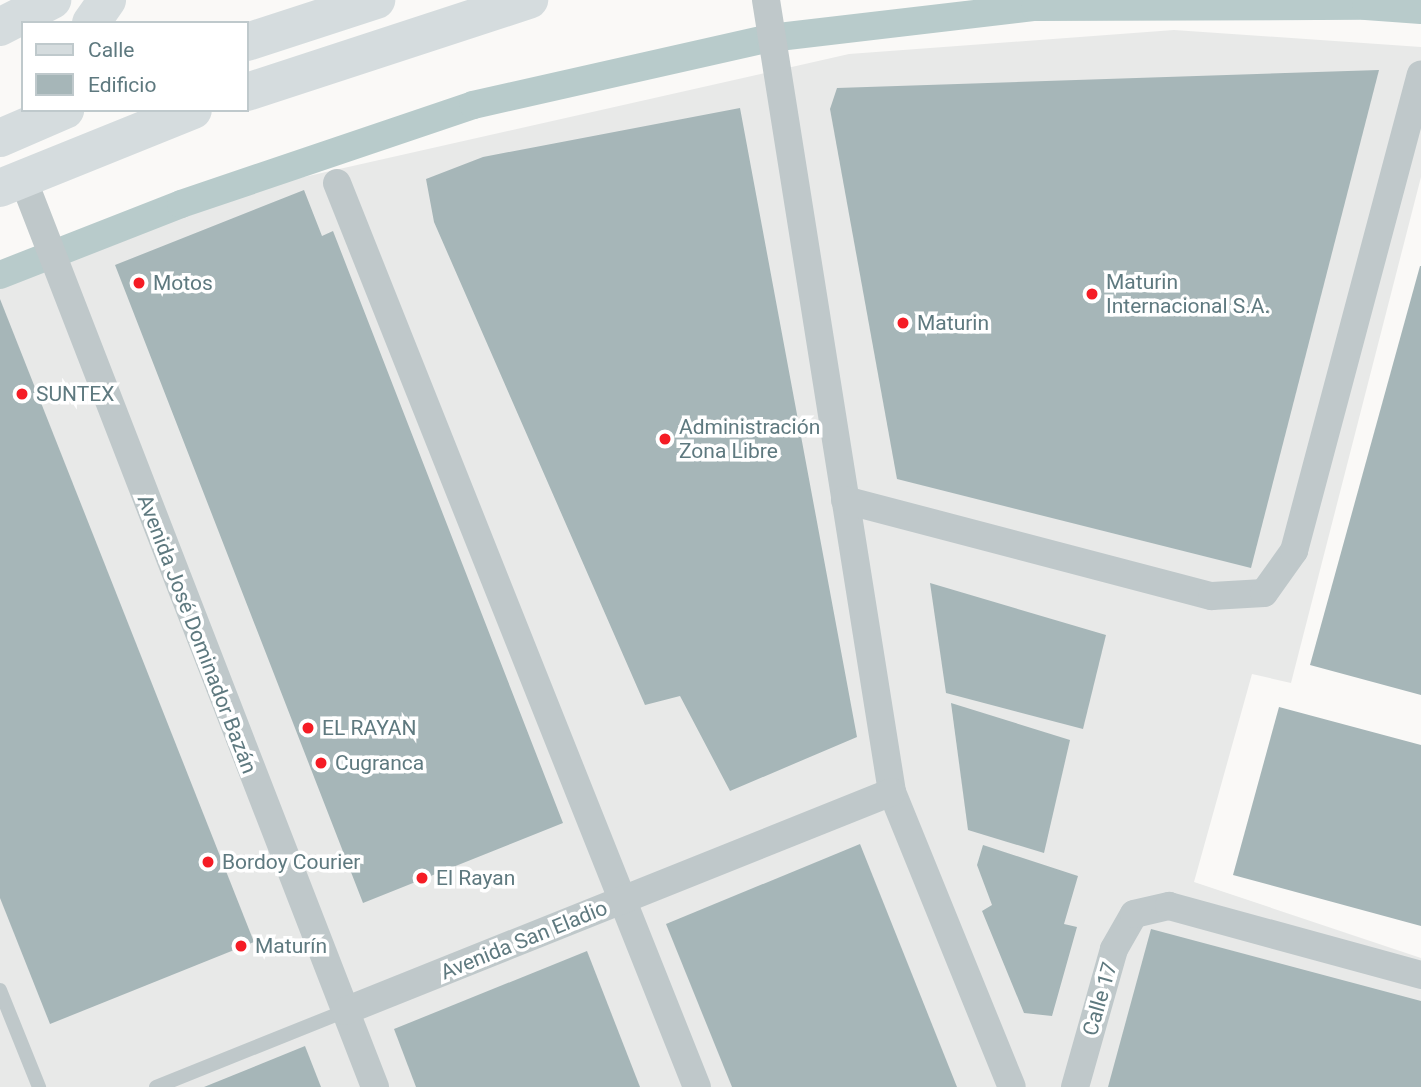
<!DOCTYPE html>
<html>
<head>
<meta charset="utf-8">
<style>
	body { margin:0 }
	#map { position:relative; width:1421px; height:1087px; overflow:hidden; background:#faf9f7; font-family:Roboto,sans-serif }
	div>[style] { position:absolute }
	.built>* { inset:0; background:#e8e9e8 }
	.canal>* { height:28px; margin:-14px; padding:0 14px; transform-origin:14px; border-radius:14px; background:#b8cbcb }
	.building>* { inset:0; background:#a6b6b8 }
	.lane>* { height:14px; margin:-7px; padding:0 7px; transform-origin:7px; border-radius:7px; background:#bfc8ca }
	.street>* { height:28px; margin:-14px; padding:0 14px; transform-origin:14px; border-radius:14px; background:#bfc8ca }
	.primary>* { height:38px; margin:-19px; padding:0 19px; transform-origin:19px; border-radius:19px; background:#d5dcde }
	.dots>* { width:19px; height:19px; translate:-50% -50%; box-sizing:border-box; border:4px solid #fff; border-radius:50% }
	span { translate:-50% -50%; white-space:nowrap; text-align:center; line-height:1.15; -webkit-text-stroke:7px #fff; paint-order:stroke }
	.poi-label { font-size:21px; color:#5e797f }
	.left { translate:0 -50%; text-align:left }
	.street-label { font-size:21px; color:#5e797f }
	.legend { position:absolute; left:21px; top:21px; width:228px; height:91px; box-sizing:border-box; background:#fff; border:2px solid #bfc9cc; margin:0; padding:9px 12px; list-style:none; font-size:21px; color:#5e797f }
	.legend li { display:flex; align-items:center; gap:14px; height:35px }
	.legend b { width:35px; border:2px solid #bfc9cc }
</style>
</head>
<body>
<div id="map">
	<div class="built">
		<i style="clip-path:polygon(1174px 30px,1421px 47px,1421px 177px,1291px 683px,1252px 674px,1194px 882px,1421px 958px,1421px 1087px,0 1087px,0 285px,229px 194px,849px 54px)"></i>
	</div>
	<div class="canal">
		<i style="left:0;top:275px;width:194px;rotate:-21.4deg"></i>
		<i style="left:181px;top:204px;width:308px;rotate:-18.7deg"></i>
		<i style="left:473px;top:105px;width:304px;rotate:-12.7deg"></i>
		<i style="left:770px;top:38px;width:267px;rotate:-6.7deg"></i>
		<i style="left:1035px;top:7px;width:331px;rotate:-0.2deg"></i>
		<i style="left:1366px;top:6px;width:55px;rotate:4.2deg"></i>
	</div>
	<div class="building">
		<i style="clip-path:polygon(1379px 70px,1251px 568px,897px 479px,830px 109px,837px 88px)"></i>
		<i style="clip-path:polygon(740px 108px,857px 737px,730px 791px,680px 696px,645px 705px,434px 222px,426px 179px,483px 157px)"></i>
		<i style="clip-path:polygon(304px 190px,322px 236px,333px 231px,563px 823px,363px 903px,115px 265px)"></i>
		<i style="clip-path:polygon(1420px 266px,1421px 266px,1421px 695px,1310px 665px)"></i>
		<i style="clip-path:polygon(0 299px,254px 942px,50px 1024px,0 898px)"></i>
		<i style="clip-path:polygon(930px 583px,1106px 635px,1083px 729px,946px 693px)"></i>
		<i style="clip-path:polygon(951px 703px,1070px 740px,1044px 853px,968px 830px)"></i>
		<i style="clip-path:polygon(1279px 707px,1421px 745px,1421px 926px,1233px 875px)"></i>
		<i style="clip-path:polygon(860px 844px,957px 1087px,732px 1087px,666px 924px)"></i>
		<i style="clip-path:polygon(983px 845px,1078px 876px,1064px 924px,1077px 927px,1052px 1016px,1024px 1013px,982px 911px,992px 905px,977px 865px)"></i>
		<i style="clip-path:polygon(1151px 929px,1421px 1001px,1421px 1087px,1108px 1087px)"></i>
		<i style="clip-path:polygon(587px 951px,640px 1087px,416px 1087px,394px 1029px)"></i>
		<i style="clip-path:polygon(305px 1046px,321px 1087px,204px 1087px)"></i>
	</div>
	<div class="lane">
		<i style="left:0;top:990px;width:105px;rotate:68.1deg"></i>
		<i style="left:156px;top:1087px;width:204px;rotate:-21.9deg"></i>
	</div>
	<div class="street">
		<i style="left:766px;top:0;width:802px;rotate:80.96deg"></i>
		<i style="left:892px;top:792px;width:318px;rotate:67.9deg"></i>
		<i style="left:23px;top:179px;width:974px;rotate:68.81deg"></i>
		<i style="left:337px;top:183px;width:973px;rotate:68.29deg"></i>
		<i style="left:845px;top:500px;width:379px;rotate:14.7deg"></i>
		<i style="left:1212px;top:596px;width:52px;rotate:-3.3deg"></i>
		<i style="left:1264px;top:593px;width:52px;rotate:-54.5deg"></i>
		<i style="left:1294px;top:551px;width:493px;rotate:-75.1deg"></i>
		<i style="left:345px;top:1011px;width:589px;rotate:-21.82deg"></i>
		<i style="left:1075px;top:1087px;width:143px;rotate:-74.2deg"></i>
		<i style="left:1114px;top:949px;width:40px;rotate:-60.3deg"></i>
		<i style="left:1134px;top:914px;width:36px;rotate:-13deg"></i>
		<i style="left:1169px;top:906px;width:261px;rotate:15.3deg"></i>
	</div>
	<div class="primary">
		<i style="left:91px;top:23px;width:28px;rotate:-55deg"></i>
		<i style="left:0;top:27px;width:59px;rotate:-27.4deg"></i>
		<i style="left:247px;top:42px;width:136px;rotate:-18deg"></i>
		<i style="left:247px;top:92px;width:297px;rotate:-18.1deg"></i>
		<i style="left:0;top:138px;width:71px;rotate:-23.3deg"></i>
		<i style="left:0;top:188px;width:208px;rotate:-22deg"></i>
	</div>
	<div class="dots">
		<i style="left:139px;top:283px;background:#f51c25"></i>
		<i style="left:1092px;top:294px;background:#f51c25"></i>
		<i style="left:903px;top:323px;background:#f51c25"></i>
		<i style="left:22px;top:394px;background:#f51c25"></i>
		<i style="left:665px;top:439px;background:#f51c25"></i>
		<i style="left:308px;top:728px;background:#f51c25"></i>
		<i style="left:321px;top:763px;background:#f51c25"></i>
		<i style="left:208px;top:862px;background:#f51c25"></i>
		<i style="left:422px;top:878px;background:#f51c25"></i>
		<i style="left:241px;top:946px;background:#f51c25"></i>
	</div>
	<div class="poi-label">
		<span class="left" style="left:1106px;top:294px">Maturin<br>Internacional S.A.</span>
		<span class="left" style="left:153px;top:283px">Motos</span>
		<span class="left" style="left:917px;top:323px">Maturin</span>
		<span class="left" style="left:36px;top:394px">SUNTEX</span>
		<span class="left" style="left:679px;top:439px">Administración<br>Zona Libre</span>
		<span class="left" style="left:322px;top:728px">EL RAYAN</span>
		<span class="left" style="left:335px;top:763px">Cugranca</span>
		<span class="left" style="left:222px;top:862px">Bordoy Courier</span>
		<span class="left" style="left:436px;top:878px">El Rayan</span>
		<span class="left" style="left:255px;top:946px">Maturín</span>
	</div>
	<div class="street-label">
		<span style="left:197px;top:634px;rotate:69deg">Avenida José Dominador Bazán</span>
		<span style="left:524px;top:940px;rotate:-22deg">Avenida San Eladio</span>
		<span style="left:1100px;top:999px;rotate:-74deg">Calle 17</span>
	</div>
	<ul class="legend">
	<li><b style="height:9px;background:#d5dcde"></b>Calle</li>
	<li><b style="height:19px;background:#a6b6b8"></b>Edificio</li>
	</ul>
</div>
</body>
</html>
